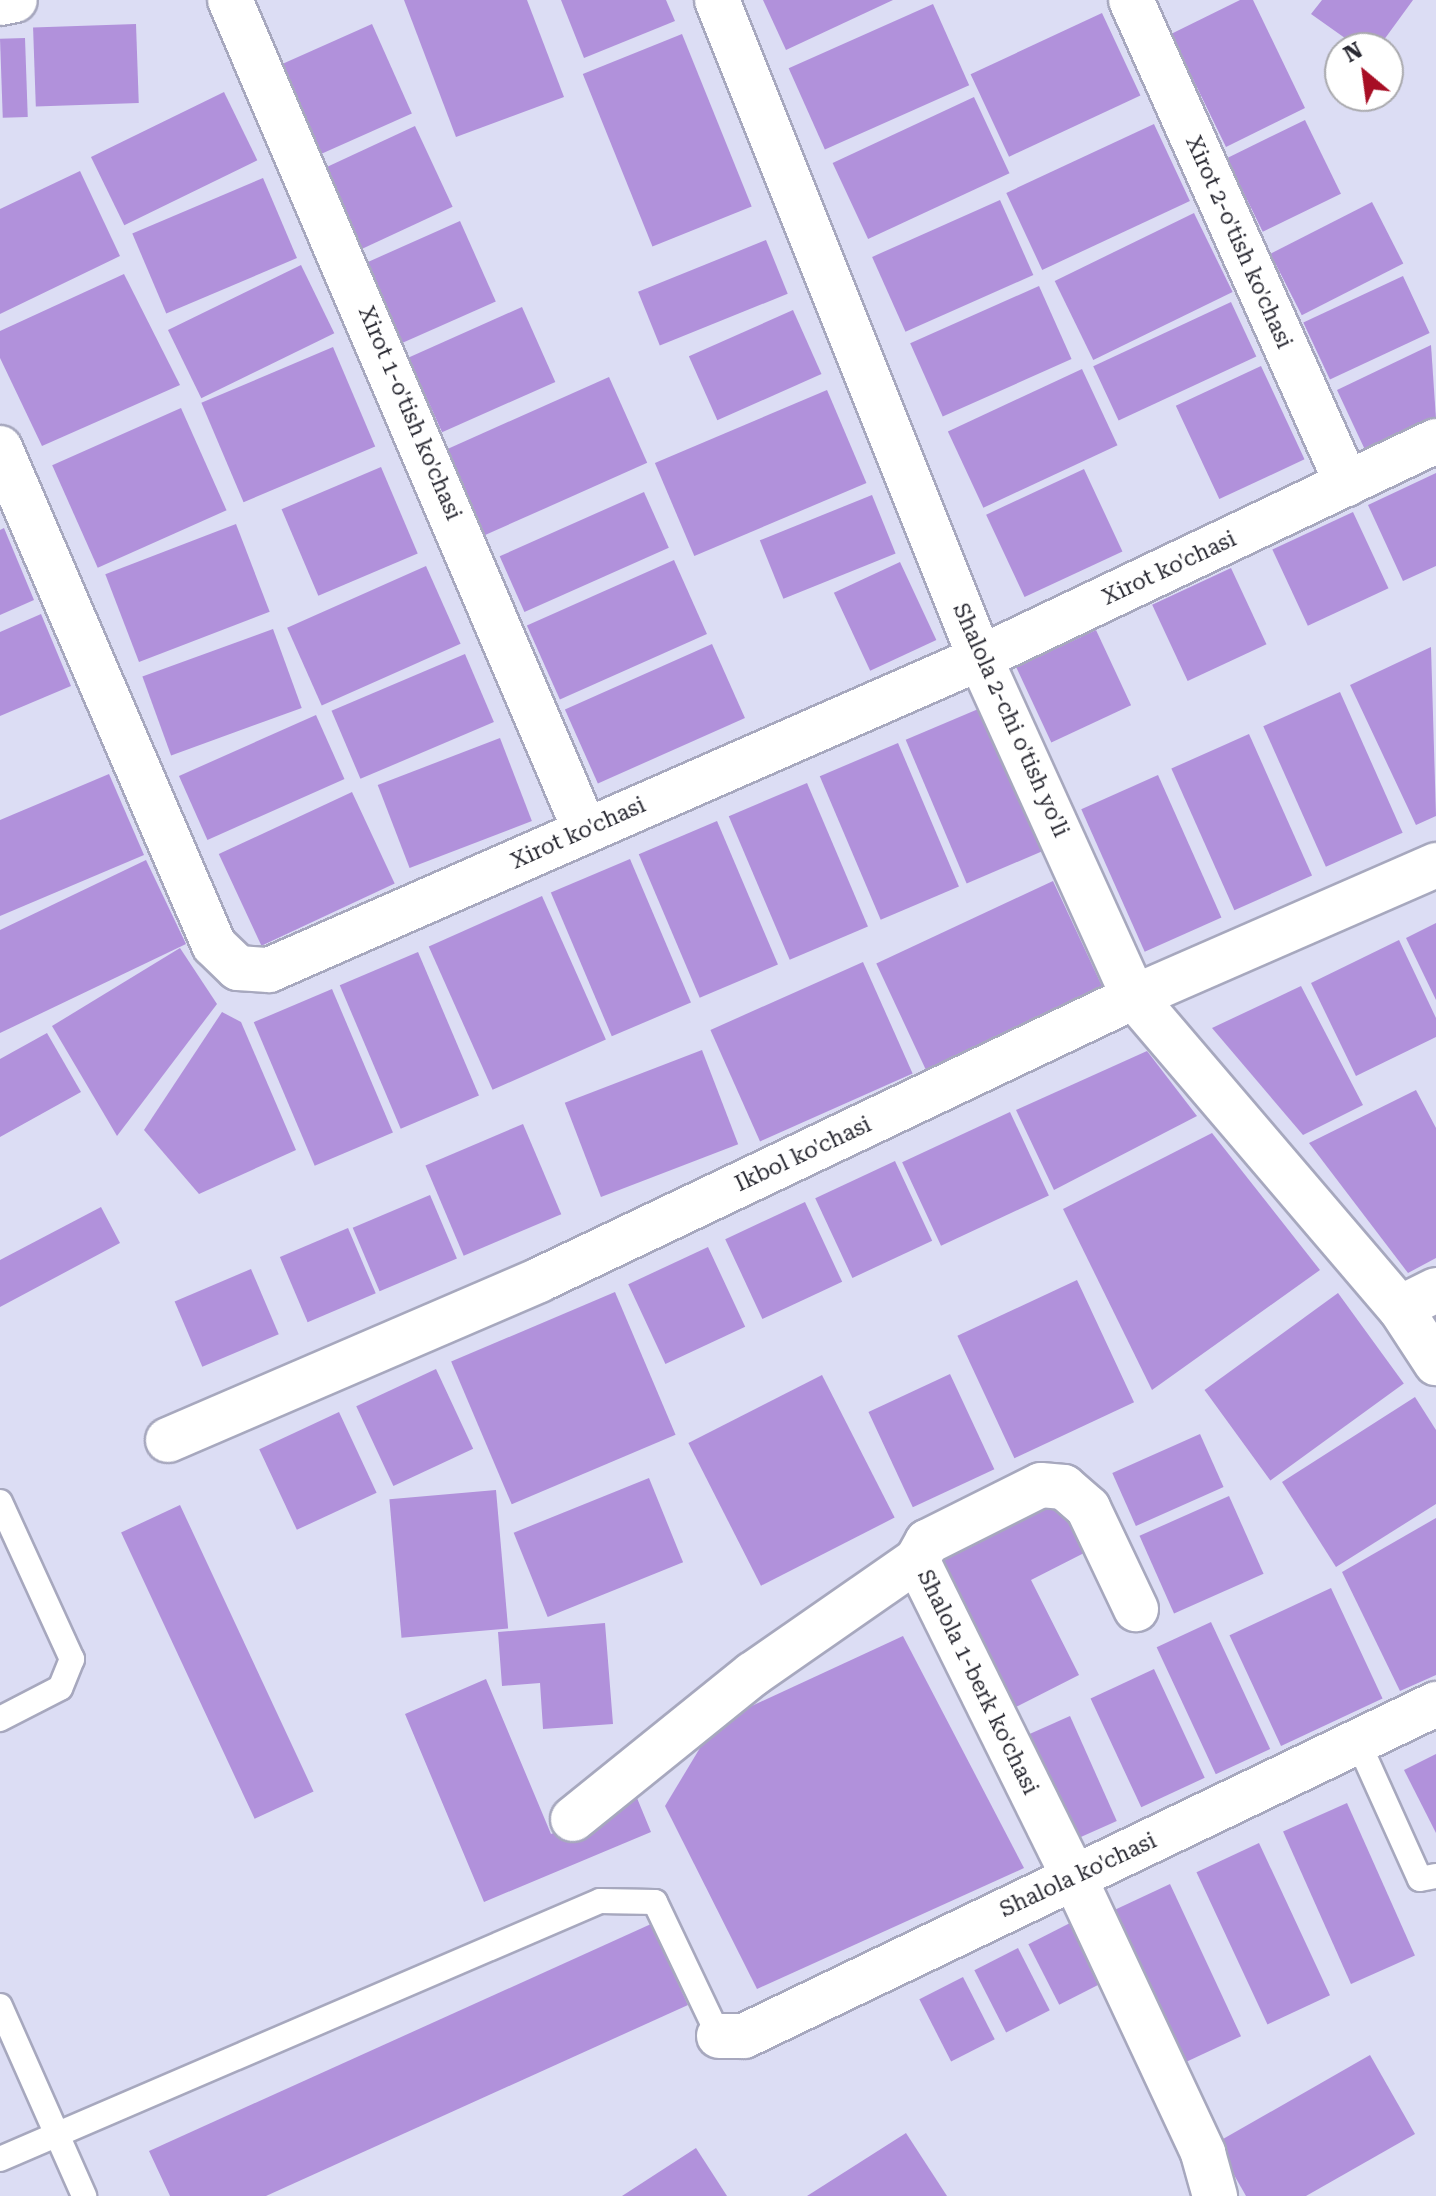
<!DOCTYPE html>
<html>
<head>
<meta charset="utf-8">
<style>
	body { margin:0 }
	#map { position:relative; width:1436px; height:2196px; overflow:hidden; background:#dcddf4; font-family:"Roboto Serif",serif }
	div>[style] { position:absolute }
	.building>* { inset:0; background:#b191db; transform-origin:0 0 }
	.roads { filter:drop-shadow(2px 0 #a7a8be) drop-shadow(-2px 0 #a7a8be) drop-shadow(0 2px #a7a8be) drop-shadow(0 -2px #a7a8be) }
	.service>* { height:24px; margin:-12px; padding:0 12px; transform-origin:12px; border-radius:12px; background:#fff }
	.minor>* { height:44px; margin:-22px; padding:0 22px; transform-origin:22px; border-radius:22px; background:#fff }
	span { translate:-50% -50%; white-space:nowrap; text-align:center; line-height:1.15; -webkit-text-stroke:6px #fff; paint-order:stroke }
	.street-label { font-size:22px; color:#292932 }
	.north { position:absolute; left:1324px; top:32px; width:80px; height:80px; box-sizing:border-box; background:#fff; border:2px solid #a9a9ad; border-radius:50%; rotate:331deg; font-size:22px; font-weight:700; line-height:32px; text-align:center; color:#292932 }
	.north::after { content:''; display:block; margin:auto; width:28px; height:36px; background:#a70e25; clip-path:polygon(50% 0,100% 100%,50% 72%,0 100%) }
</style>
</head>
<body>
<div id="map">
	<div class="building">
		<i style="clip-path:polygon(404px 0,527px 0,564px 97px,456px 137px)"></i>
		<i style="clip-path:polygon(561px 0,666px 0,675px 21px,584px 58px)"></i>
		<i style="clip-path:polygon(763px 0,893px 0,786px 50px)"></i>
		<i style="clip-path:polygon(1240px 0,1253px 0,1305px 108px,1226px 147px,1171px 34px)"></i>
		<i style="clip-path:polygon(1322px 0,1413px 0,1378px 48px,1359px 48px,1311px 14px)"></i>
		<i style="left:933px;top:4px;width:89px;height:158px;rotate:66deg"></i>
		<i style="left:1102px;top:13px;width:91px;height:145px;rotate:65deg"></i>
		<i style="left:136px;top:24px;width:79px;height:103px;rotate:88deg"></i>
		<i style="left:372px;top:24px;width:98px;height:105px;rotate:66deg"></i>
		<i style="left:682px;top:34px;width:186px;height:107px;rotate:68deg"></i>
		<i style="left:25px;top:38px;width:79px;height:25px;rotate:88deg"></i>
		<i style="left:224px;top:92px;width:76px;height:148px;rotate:64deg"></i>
		<i style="left:974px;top:97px;width:84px;height:156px;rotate:65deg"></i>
		<i style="left:1305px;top:120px;width:82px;height:87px;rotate:64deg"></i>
		<i style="left:1154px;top:124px;width:85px;height:163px;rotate:65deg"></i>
		<i style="left:415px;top:126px;width:89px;height:105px;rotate:65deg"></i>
		<i style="clip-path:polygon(80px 171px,120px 256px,0 314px,0 209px)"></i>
		<i style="left:263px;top:178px;width:87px;height:142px;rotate:67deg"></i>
		<i style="left:1000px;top:200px;width:82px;height:140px;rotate:66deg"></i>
		<i style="left:1372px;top:202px;width:69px;height:114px;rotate:63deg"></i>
		<i style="left:1194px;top:213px;width:88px;height:155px;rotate:64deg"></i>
		<i style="left:460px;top:221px;width:88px;height:105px;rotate:66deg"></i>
		<i style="left:766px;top:240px;width:58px;height:138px;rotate:68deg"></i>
		<i style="left:301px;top:265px;width:76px;height:148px;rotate:64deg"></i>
		<i style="clip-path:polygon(124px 274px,180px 385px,42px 446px,0 358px,0 331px)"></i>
		<i style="left:1403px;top:276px;width:63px;height:110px;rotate:65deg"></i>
		<i style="left:1039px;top:286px;width:80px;height:141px;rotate:66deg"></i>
		<i style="left:1231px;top:302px;width:60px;height:152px;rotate:65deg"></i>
		<i style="left:522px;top:307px;width:82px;height:124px;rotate:66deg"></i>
		<i style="left:793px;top:310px;width:70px;height:114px;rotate:66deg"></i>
		<i style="clip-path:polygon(1431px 345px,1436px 419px,1366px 452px,1337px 390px)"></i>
		<i style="left:333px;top:347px;width:108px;height:143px;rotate:67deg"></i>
		<i style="left:1261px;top:366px;width:103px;height:94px;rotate:65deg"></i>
		<i style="left:1082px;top:369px;width:84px;height:148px;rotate:65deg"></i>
		<i style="left:609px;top:377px;width:94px;height:178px;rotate:66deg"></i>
		<i style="left:827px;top:390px;width:101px;height:187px;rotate:67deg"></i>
		<i style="left:181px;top:408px;width:112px;height:141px;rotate:66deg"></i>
		<i style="left:381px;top:467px;width:94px;height:108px;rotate:67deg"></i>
		<i style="left:1084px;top:469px;width:91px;height:108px;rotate:65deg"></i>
		<i style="clip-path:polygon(1436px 473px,1436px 566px,1403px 581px,1368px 505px)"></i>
		<i style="left:644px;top:492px;width:61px;height:158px;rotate:66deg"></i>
		<i style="left:872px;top:495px;width:63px;height:121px;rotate:68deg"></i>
		<i style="left:1353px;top:512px;width:84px;height:89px;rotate:65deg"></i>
		<i style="left:236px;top:524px;width:94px;height:140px;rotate:69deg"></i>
		<i style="clip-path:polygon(4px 528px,34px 600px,0 615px,0 530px)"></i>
		<i style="left:674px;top:560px;width:81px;height:161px;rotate:66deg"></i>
		<i style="left:900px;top:562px;width:86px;height:73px;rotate:65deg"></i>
		<i style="left:426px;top:566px;width:85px;height:152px;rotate:66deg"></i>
		<i style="left:1231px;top:568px;width:84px;height:87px;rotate:65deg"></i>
		<i style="clip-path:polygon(41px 614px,71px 686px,0 716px,0 632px)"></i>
		<i style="left:273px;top:629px;width:84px;height:139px;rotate:70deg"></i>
		<i style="left:1096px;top:630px;width:83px;height:88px;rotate:65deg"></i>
		<i style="left:712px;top:644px;width:81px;height:161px;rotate:66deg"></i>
		<i style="clip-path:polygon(1431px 647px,1436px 816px,1416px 825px,1350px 685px)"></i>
		<i style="left:465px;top:654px;width:74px;height:145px;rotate:67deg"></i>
		<i style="left:1340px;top:692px;width:154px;height:84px;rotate:66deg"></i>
		<i style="left:983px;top:707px;width:156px;height:84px;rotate:67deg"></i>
		<i style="left:316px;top:715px;width:70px;height:150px;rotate:66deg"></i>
		<i style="left:1249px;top:734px;width:155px;height:85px;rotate:66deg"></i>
		<i style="left:500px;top:738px;width:89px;height:131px;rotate:69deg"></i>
		<i style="left:898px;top:743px;width:156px;height:85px;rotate:67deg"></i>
		<i style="clip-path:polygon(109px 774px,144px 855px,0 916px,0 820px)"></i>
		<i style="left:1158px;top:775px;width:156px;height:84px;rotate:66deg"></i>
		<i style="left:807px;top:783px;width:156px;height:85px;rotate:67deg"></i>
		<i style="left:352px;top:792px;width:101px;height:147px;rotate:65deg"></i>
		<i style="left:717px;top:821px;width:156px;height:85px;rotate:67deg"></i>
		<i style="left:630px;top:859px;width:156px;height:86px;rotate:67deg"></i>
		<i style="clip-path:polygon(146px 860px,186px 944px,0 1033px,0 930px)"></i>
		<i style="left:1053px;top:881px;width:122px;height:195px;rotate:65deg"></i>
		<i style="left:542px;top:896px;width:157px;height:124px;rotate:66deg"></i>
		<i style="clip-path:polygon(1436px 923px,1436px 1000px,1406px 938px)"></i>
		<i style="clip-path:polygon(1399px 940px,1436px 1018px,1436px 1037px,1356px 1076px,1311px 983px)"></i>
		<i style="clip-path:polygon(180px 948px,217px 1004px,117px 1136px,52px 1026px)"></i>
		<i style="left:418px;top:952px;width:156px;height:85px;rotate:67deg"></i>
		<i style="left:863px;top:962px;width:122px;height:167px;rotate:66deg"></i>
		<i style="clip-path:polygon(1301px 986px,1363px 1105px,1303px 1135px,1212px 1028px)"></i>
		<i style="left:332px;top:989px;width:156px;height:85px;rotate:67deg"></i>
		<i style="clip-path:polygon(222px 1012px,241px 1022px,296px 1150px,199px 1194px,144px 1130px)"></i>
		<i style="clip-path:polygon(47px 1033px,81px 1092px,0 1137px,0 1059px)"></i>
		<i style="left:702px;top:1050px;width:101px;height:147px;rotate:69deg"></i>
		<i style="clip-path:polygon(1147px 1051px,1197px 1116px,1054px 1190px,1016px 1110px)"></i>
		<i style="clip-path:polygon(1416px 1090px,1436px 1128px,1436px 1258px,1408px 1273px,1309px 1143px)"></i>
		<i style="left:1010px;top:1112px;width:92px;height:119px;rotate:65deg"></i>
		<i style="left:523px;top:1124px;width:98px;height:106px;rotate:67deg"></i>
		<i style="clip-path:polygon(1212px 1133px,1320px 1270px,1152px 1390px,1063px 1209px)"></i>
		<i style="left:895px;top:1161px;width:88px;height:88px;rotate:65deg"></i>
		<i style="left:430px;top:1195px;width:69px;height:84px;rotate:67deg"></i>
		<i style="left:805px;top:1202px;width:88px;height:88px;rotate:65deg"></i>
		<i style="clip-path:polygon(101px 1207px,120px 1243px,0 1307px,0 1260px)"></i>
		<i style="left:348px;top:1228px;width:71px;height:74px;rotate:67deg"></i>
		<i style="left:708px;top:1247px;width:88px;height:88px;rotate:65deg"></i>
		<i style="left:251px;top:1269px;width:71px;height:83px;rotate:67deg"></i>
		<i style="left:1077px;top:1280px;width:135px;height:132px;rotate:65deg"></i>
		<i style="left:615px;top:1292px;width:155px;height:178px;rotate:67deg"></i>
		<i style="left:1338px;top:1293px;width:112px;height:165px;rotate:54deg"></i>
		<i style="left:436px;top:1369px;width:88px;height:88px;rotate:65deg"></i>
		<i style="left:950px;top:1374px;width:105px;height:90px;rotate:65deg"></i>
		<i style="left:822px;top:1375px;width:160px;height:150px;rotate:63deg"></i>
		<i style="clip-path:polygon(1415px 1397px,1436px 1430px,1436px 1504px,1336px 1567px,1282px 1482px)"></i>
		<i style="left:339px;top:1412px;width:89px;height:88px;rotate:65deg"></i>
		<i style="left:1200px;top:1434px;width:58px;height:96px;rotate:66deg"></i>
		<i style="left:649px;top:1478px;width:91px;height:146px;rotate:68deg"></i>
		<i style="left:496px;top:1490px;width:139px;height:107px;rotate:85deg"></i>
		<i style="left:1229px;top:1496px;width:85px;height:98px;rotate:66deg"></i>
		<i style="clip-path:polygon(1058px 1497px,1086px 1552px,1031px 1580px,1079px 1675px,1012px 1709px,936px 1558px)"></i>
		<i style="left:180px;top:1505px;width:316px;height:65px;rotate:65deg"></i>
		<i style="clip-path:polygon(1436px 1518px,1436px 1675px,1400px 1691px,1342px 1572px)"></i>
		<i style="left:1331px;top:1588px;width:122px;height:112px;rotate:65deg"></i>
		<i style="left:1211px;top:1622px;width:140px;height:60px;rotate:65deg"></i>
		<i style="clip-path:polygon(605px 1623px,613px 1724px,543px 1729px,540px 1683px,502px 1686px,498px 1632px)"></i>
		<i style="clip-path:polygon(903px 1636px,1024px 1868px,757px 1989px,665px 1806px,715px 1723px)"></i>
		<i style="left:1154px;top:1669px;width:120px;height:70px;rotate:65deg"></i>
		<i style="clip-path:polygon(486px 1679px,551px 1834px,637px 1798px,651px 1832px,484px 1902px,405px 1714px)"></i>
		<i style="left:1070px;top:1716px;width:115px;height:51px;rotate:66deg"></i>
		<i style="clip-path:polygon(1436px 1754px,1436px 1833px,1404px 1770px)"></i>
		<i style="left:1347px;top:1803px;width:167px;height:70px;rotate:66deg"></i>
		<i style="left:1259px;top:1843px;width:168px;height:69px;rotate:65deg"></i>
		<i style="left:1170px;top:1884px;width:168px;height:69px;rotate:65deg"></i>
		<i style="left:1072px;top:1922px;width:68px;height:49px;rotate:63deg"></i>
		<i style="clip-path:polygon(651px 1924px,688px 2005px,266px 2196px,170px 2196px,149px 2151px)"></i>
		<i style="left:1018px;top:1948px;width:70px;height:49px;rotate:63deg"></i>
		<i style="left:963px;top:1977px;width:70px;height:49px;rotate:63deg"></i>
		<i style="clip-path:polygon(1370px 2055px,1415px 2134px,1306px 2196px,1246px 2196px,1216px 2143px)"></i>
		<i style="clip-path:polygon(906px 2133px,947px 2196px,807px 2196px)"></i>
		<i style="clip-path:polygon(696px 2148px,727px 2196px,622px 2196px)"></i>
	</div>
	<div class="roads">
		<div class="service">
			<i style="left:0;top:1502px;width:173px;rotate:65.4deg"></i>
			<i style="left:72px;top:1659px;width:31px;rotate:112deg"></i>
			<i style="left:60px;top:1688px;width:68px;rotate:152.7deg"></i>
			<i style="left:1358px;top:1742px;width:150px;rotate:65.7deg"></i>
			<i style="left:1420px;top:1879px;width:16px;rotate:-11deg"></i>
			<i style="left:0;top:2006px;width:208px;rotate:66.1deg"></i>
			<i style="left:0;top:2159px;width:653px;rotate:-23.27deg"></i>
			<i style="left:600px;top:1901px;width:55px;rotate:1deg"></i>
			<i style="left:655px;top:1902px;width:148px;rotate:64.5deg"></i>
		</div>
		<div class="minor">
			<i style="left:230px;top:0;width:903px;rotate:66.84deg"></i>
			<i style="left:717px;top:0;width:709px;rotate:68.21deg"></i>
			<i style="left:980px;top:658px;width:372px;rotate:65.6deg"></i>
			<i style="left:1134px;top:997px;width:409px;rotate:49.5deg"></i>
			<i style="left:1400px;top:1308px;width:66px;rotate:56.8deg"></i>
			<i style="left:1131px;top:0;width:530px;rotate:65.95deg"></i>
			<i style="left:0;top:3px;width:15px;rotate:-11deg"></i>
			<i style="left:0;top:448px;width:541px;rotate:66.7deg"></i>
			<i style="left:214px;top:945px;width:33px;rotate:44deg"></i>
			<i style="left:238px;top:968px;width:31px;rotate:4deg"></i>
			<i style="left:269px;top:970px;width:776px;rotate:-23.69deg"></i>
			<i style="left:980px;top:658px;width:505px;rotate:-25.45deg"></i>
			<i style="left:1400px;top:1308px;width:40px;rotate:-26.6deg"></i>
			<i style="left:168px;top:1440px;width:404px;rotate:-23.3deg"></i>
			<i style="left:539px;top:1280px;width:659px;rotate:-25.44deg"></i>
			<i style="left:1134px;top:997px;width:330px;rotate:-23.6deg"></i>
			<i style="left:917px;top:1560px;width:21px;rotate:-61deg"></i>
			<i style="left:927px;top:1542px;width:127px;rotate:-26.6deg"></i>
			<i style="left:1041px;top:1485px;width:23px;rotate:5deg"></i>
			<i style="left:1064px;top:1487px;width:32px;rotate:41deg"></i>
			<i style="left:1088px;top:1508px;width:112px;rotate:64.6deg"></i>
			<i style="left:573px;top:1819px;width:231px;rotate:-38.9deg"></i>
			<i style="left:753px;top:1674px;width:200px;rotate:-34.8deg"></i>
			<i style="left:917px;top:1560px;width:354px;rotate:63.7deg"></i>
			<i style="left:1074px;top:1877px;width:305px;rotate:64.9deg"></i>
			<i style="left:1203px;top:2153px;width:45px;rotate:74.4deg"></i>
			<i style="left:719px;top:2036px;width:25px"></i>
			<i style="left:744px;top:2036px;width:768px;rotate:-25.63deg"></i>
		</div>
	</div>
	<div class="street-label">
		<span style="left:1239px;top:242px;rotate:66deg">Xirot 2-o'tish ko'chasi</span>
		<span style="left:410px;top:413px;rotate:67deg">Xirot 1-o'tish ko'chasi</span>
		<span style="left:1169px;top:568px;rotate:-25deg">Xirot ko'chasi</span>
		<span style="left:1011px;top:720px;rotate:66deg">Shalola 2-chi o'tish yo'li</span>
		<span style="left:578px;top:833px;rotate:-24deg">Xirot ko'chasi</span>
		<span style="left:803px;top:1154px;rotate:-25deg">Ikbol ko'chasi</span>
		<span style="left:978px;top:1682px;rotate:64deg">Shalola 1-berk ko'chasi</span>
		<span style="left:1078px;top:1875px;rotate:-25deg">Shalola ko'chasi</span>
	</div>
	<div class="north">N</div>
</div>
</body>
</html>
